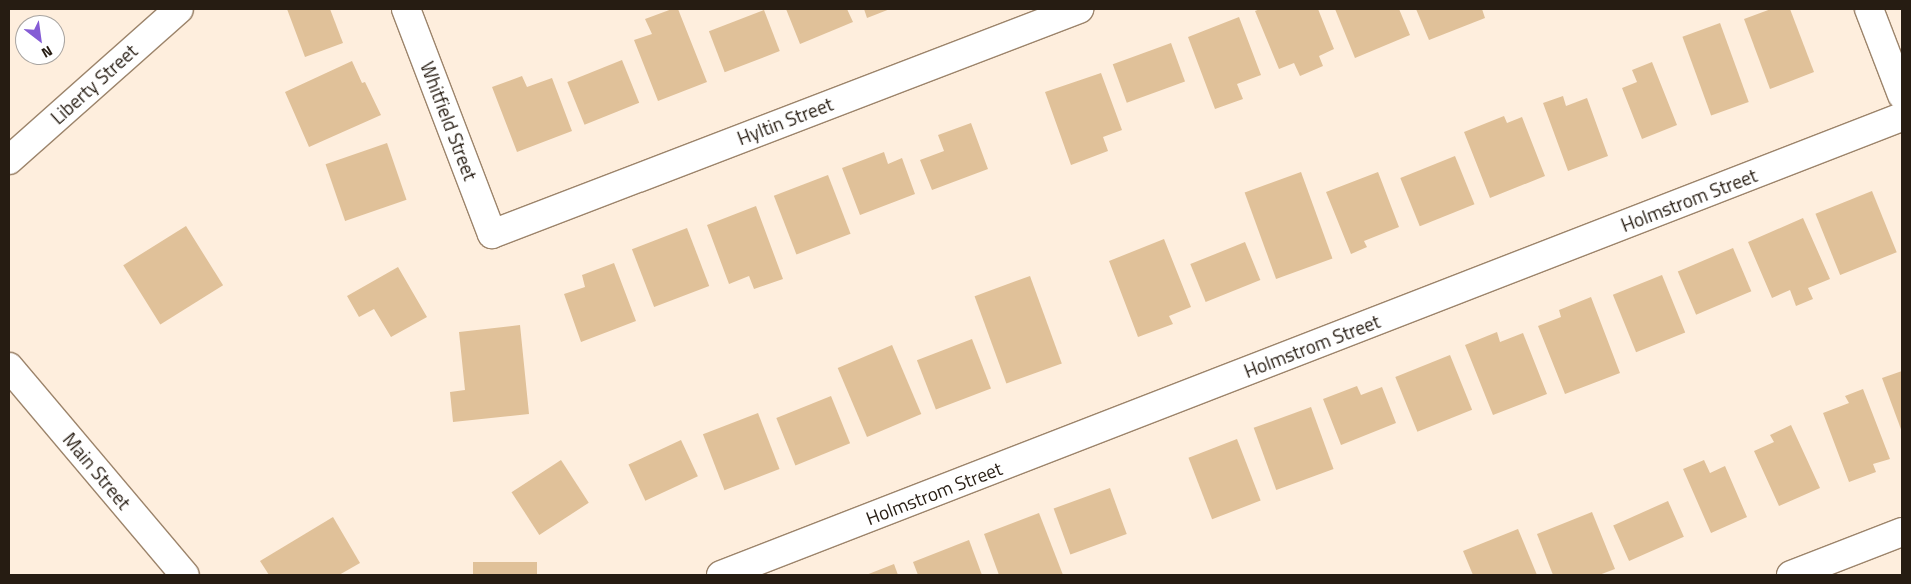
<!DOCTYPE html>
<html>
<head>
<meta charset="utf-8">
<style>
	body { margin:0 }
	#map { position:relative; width:1911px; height:584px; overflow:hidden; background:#feeedd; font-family:"Titillium Web",sans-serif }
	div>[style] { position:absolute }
	.building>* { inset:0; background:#e0c199; transform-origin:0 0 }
	.roads { filter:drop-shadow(1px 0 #9c846b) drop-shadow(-1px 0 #9c846b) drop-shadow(0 1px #9c846b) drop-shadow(0 -1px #9c846b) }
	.street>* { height:28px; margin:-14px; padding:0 14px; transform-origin:14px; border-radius:14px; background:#fff }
	.secondary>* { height:28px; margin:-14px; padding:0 14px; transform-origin:14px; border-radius:14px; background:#fff }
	span { translate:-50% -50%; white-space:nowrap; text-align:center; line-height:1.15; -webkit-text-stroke:4px #fff; paint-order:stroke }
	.street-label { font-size:19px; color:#261c12 }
	.frame { position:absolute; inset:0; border:10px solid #261c12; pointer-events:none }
	.north { position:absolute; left:15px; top:15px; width:50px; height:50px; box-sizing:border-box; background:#fff; border:1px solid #a8a4a0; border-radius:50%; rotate:150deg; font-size:14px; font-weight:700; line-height:20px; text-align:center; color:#261c12 }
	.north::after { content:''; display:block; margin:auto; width:18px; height:22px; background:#855cd5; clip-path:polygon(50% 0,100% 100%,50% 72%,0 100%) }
</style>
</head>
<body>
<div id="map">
	<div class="building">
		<i style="clip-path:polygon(287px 9px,330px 9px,343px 43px,305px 57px)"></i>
		<i style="clip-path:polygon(672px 9px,678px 9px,707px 82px,658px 101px,634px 40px,652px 34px,645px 19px)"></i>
		<i style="clip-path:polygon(786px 9px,847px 9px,853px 22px,800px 44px)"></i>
		<i style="clip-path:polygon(864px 9px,890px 9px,867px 18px)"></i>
		<i style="clip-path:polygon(1260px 9px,1318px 9px,1334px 49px,1319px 56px,1323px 66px,1300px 76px,1294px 63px,1279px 69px,1255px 11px)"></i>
		<i style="clip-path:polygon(1335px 9px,1399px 9px,1410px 35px,1355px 58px)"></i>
		<i style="clip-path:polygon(1416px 9px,1482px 9px,1485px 18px,1429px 40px)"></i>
		<i style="clip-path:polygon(1771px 9px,1790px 9px,1814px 72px,1770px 89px,1744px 19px)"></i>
		<i style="left:764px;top:10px;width:44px;height:59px;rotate:69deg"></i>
		<i style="clip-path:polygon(1239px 17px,1261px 75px,1237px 84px,1243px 99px,1215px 109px,1188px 37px)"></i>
		<i style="left:1720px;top:23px;width:84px;height:40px;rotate:70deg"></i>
		<i style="left:1171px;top:43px;width:41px;height:62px;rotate:70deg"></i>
		<i style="left:622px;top:60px;width:46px;height:59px;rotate:68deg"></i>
		<i style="clip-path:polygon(352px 61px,362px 83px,365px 82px,381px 115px,309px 147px,285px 92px)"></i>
		<i style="clip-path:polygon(1652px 62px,1677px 125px,1642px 139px,1622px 88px,1637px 82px,1632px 70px)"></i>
		<i style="clip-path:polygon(1101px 73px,1122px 130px,1103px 137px,1108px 151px,1071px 165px,1045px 92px)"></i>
		<i style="clip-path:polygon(522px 76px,527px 87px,552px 78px,572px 131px,517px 152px,492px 87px)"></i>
		<i style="clip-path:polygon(1563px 96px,1566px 106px,1587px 98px,1608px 156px,1568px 171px,1543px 103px)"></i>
		<i style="clip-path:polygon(1504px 116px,1507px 123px,1522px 117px,1545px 176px,1490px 198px,1464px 132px)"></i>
		<i style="clip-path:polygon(971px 123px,988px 169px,932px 190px,920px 160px,944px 151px,938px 135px)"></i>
		<i style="left:387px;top:143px;width:60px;height:65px;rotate:71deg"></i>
		<i style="clip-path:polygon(884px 152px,888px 164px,902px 158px,915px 194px,860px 215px,842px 168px)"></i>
		<i style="left:1455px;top:156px;width:52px;height:59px;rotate:68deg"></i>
		<i style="left:1301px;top:172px;width:92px;height:60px;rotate:70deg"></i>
		<i style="clip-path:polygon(1378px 172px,1399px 227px,1364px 241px,1367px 247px,1351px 254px,1326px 192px)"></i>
		<i style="left:828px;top:175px;width:63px;height:58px;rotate:69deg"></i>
		<i style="left:1872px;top:191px;width:66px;height:61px;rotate:68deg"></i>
		<i style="clip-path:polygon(756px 206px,783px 279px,754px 289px,749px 276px,729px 284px,707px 225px)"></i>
		<i style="clip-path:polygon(1803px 218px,1830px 279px,1808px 288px,1813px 299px,1796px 306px,1790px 290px,1772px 298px,1748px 242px)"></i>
		<i style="left:186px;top:226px;width:70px;height:74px;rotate:58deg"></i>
		<i style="left:687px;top:228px;width:62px;height:59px;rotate:69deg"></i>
		<i style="clip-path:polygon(1164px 239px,1191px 307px,1169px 316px,1173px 324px,1138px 337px,1109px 261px)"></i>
		<i style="left:1245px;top:242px;width:41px;height:59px;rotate:68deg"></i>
		<i style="left:1733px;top:248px;width:47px;height:60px;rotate:67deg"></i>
		<i style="clip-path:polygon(614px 263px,636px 321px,581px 342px,564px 294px,585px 287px,582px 275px)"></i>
		<i style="clip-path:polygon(398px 267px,427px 317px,391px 337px,374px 309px,359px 317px,347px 296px)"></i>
		<i style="left:1662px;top:275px;width:62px;height:53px;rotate:68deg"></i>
		<i style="left:1030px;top:276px;width:93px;height:59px;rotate:70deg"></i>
		<i style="clip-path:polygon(1591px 297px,1620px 373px,1565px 394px,1538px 326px,1561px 317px,1559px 310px)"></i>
		<i style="clip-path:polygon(520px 325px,529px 414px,453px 422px,450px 392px,465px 390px,459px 332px)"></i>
		<i style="clip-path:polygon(1497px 332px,1500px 342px,1523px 333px,1547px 394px,1493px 415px,1465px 345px)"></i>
		<i style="left:972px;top:339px;width:53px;height:59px;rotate:69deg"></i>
		<i style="left:892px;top:345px;width:75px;height:59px;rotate:67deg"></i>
		<i style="left:1450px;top:355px;width:59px;height:59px;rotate:68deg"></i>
		<i style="clip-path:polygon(1902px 371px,1902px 432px,1882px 378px)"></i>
		<i style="clip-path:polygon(1357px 386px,1361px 395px,1382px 387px,1396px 423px,1341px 445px,1323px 399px)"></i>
		<i style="clip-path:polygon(1863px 389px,1890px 459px,1873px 464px,1876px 472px,1849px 482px,1823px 413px,1849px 403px,1845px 396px)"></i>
		<i style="left:831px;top:396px;width:51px;height:59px;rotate:68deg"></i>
		<i style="left:1311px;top:407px;width:66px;height:61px;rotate:70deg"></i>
		<i style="left:758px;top:413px;width:60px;height:59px;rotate:69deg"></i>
		<i style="clip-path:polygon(1791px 425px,1820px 488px,1779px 506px,1754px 451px,1774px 442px,1770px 435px)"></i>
		<i style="left:1237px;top:439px;width:66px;height:52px;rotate:69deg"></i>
		<i style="left:681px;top:440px;width:40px;height:58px;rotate:65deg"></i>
		<i style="left:561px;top:460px;width:51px;height:59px;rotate:57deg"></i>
		<i style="clip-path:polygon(1704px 460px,1710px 473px,1725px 466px,1747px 517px,1711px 533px,1683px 469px)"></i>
		<i style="left:1110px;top:488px;width:49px;height:60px;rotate:70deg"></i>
		<i style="left:1668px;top:501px;width:39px;height:60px;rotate:66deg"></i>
		<i style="clip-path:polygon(1592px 512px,1615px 569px,1599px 575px,1553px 575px,1537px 534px)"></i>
		<i style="clip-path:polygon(1039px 513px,1063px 575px,999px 575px,984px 534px)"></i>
		<i style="clip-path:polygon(333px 517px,360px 563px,339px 575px,269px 575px,260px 561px)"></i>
		<i style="clip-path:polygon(1518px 529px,1537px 575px,1473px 575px,1463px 551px)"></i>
		<i style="clip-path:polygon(969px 540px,982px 575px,918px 575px,913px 562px)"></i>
		<i style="left:473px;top:562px;width:64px;height:13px"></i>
		<i style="clip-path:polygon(894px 564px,898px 575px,866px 575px)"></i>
	</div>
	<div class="roads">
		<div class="street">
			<i style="left:406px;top:9px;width:241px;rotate:69.1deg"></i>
			<i style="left:492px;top:234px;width:629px;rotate:-20.97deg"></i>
			<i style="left:9px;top:160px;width:227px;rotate:-41.6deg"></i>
			<i style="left:9px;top:367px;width:272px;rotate:49.8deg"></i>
			<i style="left:721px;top:575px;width:1267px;rotate:-21.2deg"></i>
			<i style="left:1791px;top:575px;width:119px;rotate:-21.2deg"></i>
		</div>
		<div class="secondary">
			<i style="left:1869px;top:9px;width:92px;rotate:69deg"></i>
		</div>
	</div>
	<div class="street-label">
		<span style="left:94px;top:84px;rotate:-42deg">Liberty Street</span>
		<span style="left:449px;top:121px;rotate:69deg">Whitfield Street</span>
		<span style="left:785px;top:121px;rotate:-21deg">Hyltin Street</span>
		<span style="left:1689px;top:200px;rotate:-21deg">Holmstrom Street</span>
		<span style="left:1312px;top:346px;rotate:-21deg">Holmstrom Street</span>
		<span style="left:97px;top:471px;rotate:50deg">Main Street</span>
		<span style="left:934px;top:493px;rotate:-21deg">Holmstrom Street</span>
	</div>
	<div class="frame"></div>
	<div class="north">N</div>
</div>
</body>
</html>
